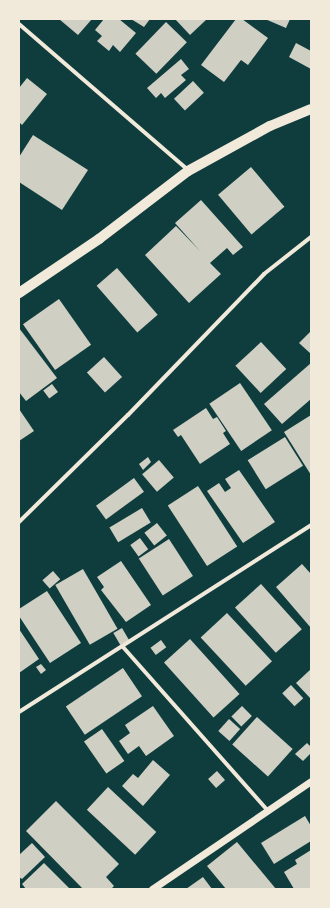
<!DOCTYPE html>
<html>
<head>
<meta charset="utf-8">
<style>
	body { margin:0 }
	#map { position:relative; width:330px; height:908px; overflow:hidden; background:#0f3d3e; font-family:"Exo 2",sans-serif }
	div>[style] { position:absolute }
	.building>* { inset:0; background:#cfcfc3; transform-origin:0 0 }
	.minor>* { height:4px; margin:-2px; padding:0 2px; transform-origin:2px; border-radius:2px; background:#f1e9da }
	.tertiary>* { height:7px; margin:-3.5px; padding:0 3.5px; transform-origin:3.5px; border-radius:3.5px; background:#f1e9da }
	.primary>* { height:10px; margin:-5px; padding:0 5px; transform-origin:5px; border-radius:5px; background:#f1e9da }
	span { translate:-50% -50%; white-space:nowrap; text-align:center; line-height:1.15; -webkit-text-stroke:3px #f1e9da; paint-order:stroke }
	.frame { position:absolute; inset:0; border:20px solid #f1e9da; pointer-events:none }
</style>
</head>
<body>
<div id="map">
	<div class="building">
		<i style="clip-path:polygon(59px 19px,92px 19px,78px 35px)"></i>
		<i style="clip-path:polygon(104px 19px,119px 19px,136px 33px,120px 52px,113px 45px,109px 51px,97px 41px,102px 36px,95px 30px)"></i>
		<i style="clip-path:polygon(131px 19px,150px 19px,144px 27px)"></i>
		<i style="clip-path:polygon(175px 19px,207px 19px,190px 35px)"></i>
		<i style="clip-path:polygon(236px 19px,242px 19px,268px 38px,248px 65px,241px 60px,224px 82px,201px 65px)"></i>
		<i style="clip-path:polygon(265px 19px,290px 19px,286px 28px)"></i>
		<i style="left:166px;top:22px;width:29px;height:44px;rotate:44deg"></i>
		<i style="clip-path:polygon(296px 43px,311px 51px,311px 69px,289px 57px)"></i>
		<i style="clip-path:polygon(181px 59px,189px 69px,181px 75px,186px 80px,165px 98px,161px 93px,156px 98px,147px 88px)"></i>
		<i style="clip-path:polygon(27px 78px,47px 94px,22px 125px,19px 122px,19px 88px)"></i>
		<i style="left:193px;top:81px;width:16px;height:26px;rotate:47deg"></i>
		<i style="clip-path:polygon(33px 135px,88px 170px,62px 210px,19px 182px,19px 157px)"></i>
		<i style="left:251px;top:167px;width:52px;height:43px;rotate:50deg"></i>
		<i style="clip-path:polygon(201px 200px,243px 247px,233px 255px,227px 248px,210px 263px,221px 274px,189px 303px,145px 255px,176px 226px,200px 251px,175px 223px)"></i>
		<i style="left:117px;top:268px;width:62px;height:27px;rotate:49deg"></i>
		<i style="left:59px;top:299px;width:56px;height:44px;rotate:55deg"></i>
		<i style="clip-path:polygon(19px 328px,57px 378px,26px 401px,19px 392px)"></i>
		<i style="clip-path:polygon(311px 331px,311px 354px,299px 343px)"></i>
		<i style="left:261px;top:342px;width:37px;height:35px;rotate:47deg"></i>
		<i style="left:104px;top:357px;width:27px;height:23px;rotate:48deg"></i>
		<i style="clip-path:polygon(311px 363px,311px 399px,282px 424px,264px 404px)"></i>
		<i style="left:240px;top:383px;width:57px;height:37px;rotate:56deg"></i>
		<i style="left:52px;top:384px;width:10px;height:11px;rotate:53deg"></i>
		<i style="clip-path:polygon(206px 408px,213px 419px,217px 417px,226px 431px,223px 433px,230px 444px,200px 464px,181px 435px,178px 437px,173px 430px)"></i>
		<i style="clip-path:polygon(19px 409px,34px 431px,19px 441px)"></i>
		<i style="clip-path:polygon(311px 415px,311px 475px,284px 432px)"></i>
		<i style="left:285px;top:437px;width:34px;height:44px;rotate:58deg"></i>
		<i style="clip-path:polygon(148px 457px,151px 462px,143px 470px,139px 464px)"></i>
		<i style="left:159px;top:460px;width:23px;height:22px;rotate:50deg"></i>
		<i style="clip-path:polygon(239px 470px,275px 522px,243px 543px,207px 491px,219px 483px,225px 492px,231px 488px,225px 479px)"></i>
		<i style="left:134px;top:478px;width:17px;height:47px;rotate:54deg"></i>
		<i style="left:198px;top:486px;width:72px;height:36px;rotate:57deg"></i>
		<i style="left:142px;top:508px;width:17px;height:38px;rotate:59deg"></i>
		<i style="left:157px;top:523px;width:16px;height:16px;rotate:52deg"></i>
		<i style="left:140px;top:538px;width:14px;height:12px;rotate:54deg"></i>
		<i style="left:169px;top:539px;width:44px;height:36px;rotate:57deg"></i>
		<i style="clip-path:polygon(121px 561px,151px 605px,126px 622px,101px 590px,104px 587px,97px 577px)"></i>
		<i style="clip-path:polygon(302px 564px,311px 574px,311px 628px,276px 587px)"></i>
		<i style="left:83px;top:569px;width:69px;height:32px;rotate:60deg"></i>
		<i style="left:53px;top:571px;width:11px;height:14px;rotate:49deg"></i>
		<i style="left:261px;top:584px;width:61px;height:35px;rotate:48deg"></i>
		<i style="clip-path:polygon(47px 591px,81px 643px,50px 663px,19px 616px,19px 609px)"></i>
		<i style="left:227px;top:613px;width:66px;height:36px;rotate:47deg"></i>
		<i style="left:122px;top:628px;width:14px;height:10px;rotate:60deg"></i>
		<i style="clip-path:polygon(19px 629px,39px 659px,19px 673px)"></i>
		<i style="left:190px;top:639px;width:74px;height:35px;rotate:48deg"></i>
		<i style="left:161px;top:640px;width:9px;height:13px;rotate:54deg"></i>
		<i style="clip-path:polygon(41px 664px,46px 670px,41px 674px,36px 667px)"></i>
		<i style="left:123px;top:668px;width:34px;height:69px;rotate:56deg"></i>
		<i style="clip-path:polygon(311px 669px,311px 699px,296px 683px)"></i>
		<i style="left:291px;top:685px;width:18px;height:12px;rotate:47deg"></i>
		<i style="clip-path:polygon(153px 706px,174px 736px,146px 756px,139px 746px,128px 754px,119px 741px,130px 733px,125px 725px)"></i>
		<i style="left:242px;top:706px;width:14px;height:15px;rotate:45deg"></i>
		<i style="left:257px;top:717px;width:48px;height:37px;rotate:42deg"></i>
		<i style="left:229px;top:719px;width:15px;height:16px;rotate:42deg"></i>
		<i style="left:102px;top:729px;width:39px;height:22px;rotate:55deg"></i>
		<i style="clip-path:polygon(307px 743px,311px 747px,311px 753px,303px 761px,295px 754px)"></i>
		<i style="clip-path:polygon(153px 760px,170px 775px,143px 806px,122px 786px,133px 774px,138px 778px)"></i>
		<i style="left:217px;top:771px;width:12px;height:12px;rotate:48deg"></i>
		<i style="left:108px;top:787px;width:66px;height:31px;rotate:43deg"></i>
		<i style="clip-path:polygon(56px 801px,119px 864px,106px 877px,114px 886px,111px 889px,83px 889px,26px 831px)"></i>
		<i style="clip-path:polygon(305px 816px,311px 826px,311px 841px,274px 864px,261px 843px)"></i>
		<i style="clip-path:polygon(237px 842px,276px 889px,226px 889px,207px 866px)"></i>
		<i style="clip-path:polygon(32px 843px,45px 857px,22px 879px,19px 877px,19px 855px)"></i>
		<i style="clip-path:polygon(311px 850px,311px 889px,294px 889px,284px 872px,297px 864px,295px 860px)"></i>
		<i style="clip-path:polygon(44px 863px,70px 889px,26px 889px,22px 884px)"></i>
		<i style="clip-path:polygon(203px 877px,212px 889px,186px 889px)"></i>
	</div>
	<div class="minor">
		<i style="left:19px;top:24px;width:223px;rotate:40.8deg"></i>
		<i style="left:19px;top:522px;width:153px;rotate:-44.5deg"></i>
		<i style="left:128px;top:415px;width:196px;rotate:-46deg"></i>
		<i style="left:264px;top:274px;width:60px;rotate:-38.2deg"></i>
		<i style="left:123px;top:647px;width:219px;rotate:48.5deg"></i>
		<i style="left:19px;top:712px;width:347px;rotate:-32.6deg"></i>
	</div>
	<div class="tertiary">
		<i style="left:152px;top:889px;width:192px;rotate:-34.2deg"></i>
	</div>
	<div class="primary">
		<i style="left:19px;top:293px;width:97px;rotate:-34deg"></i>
		<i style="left:99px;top:239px;width:112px;rotate:-37.4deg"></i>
		<i style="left:188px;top:171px;width:94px;rotate:-28.8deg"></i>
		<i style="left:270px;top:126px;width:44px;rotate:-22.5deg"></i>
	</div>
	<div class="frame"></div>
</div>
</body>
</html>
